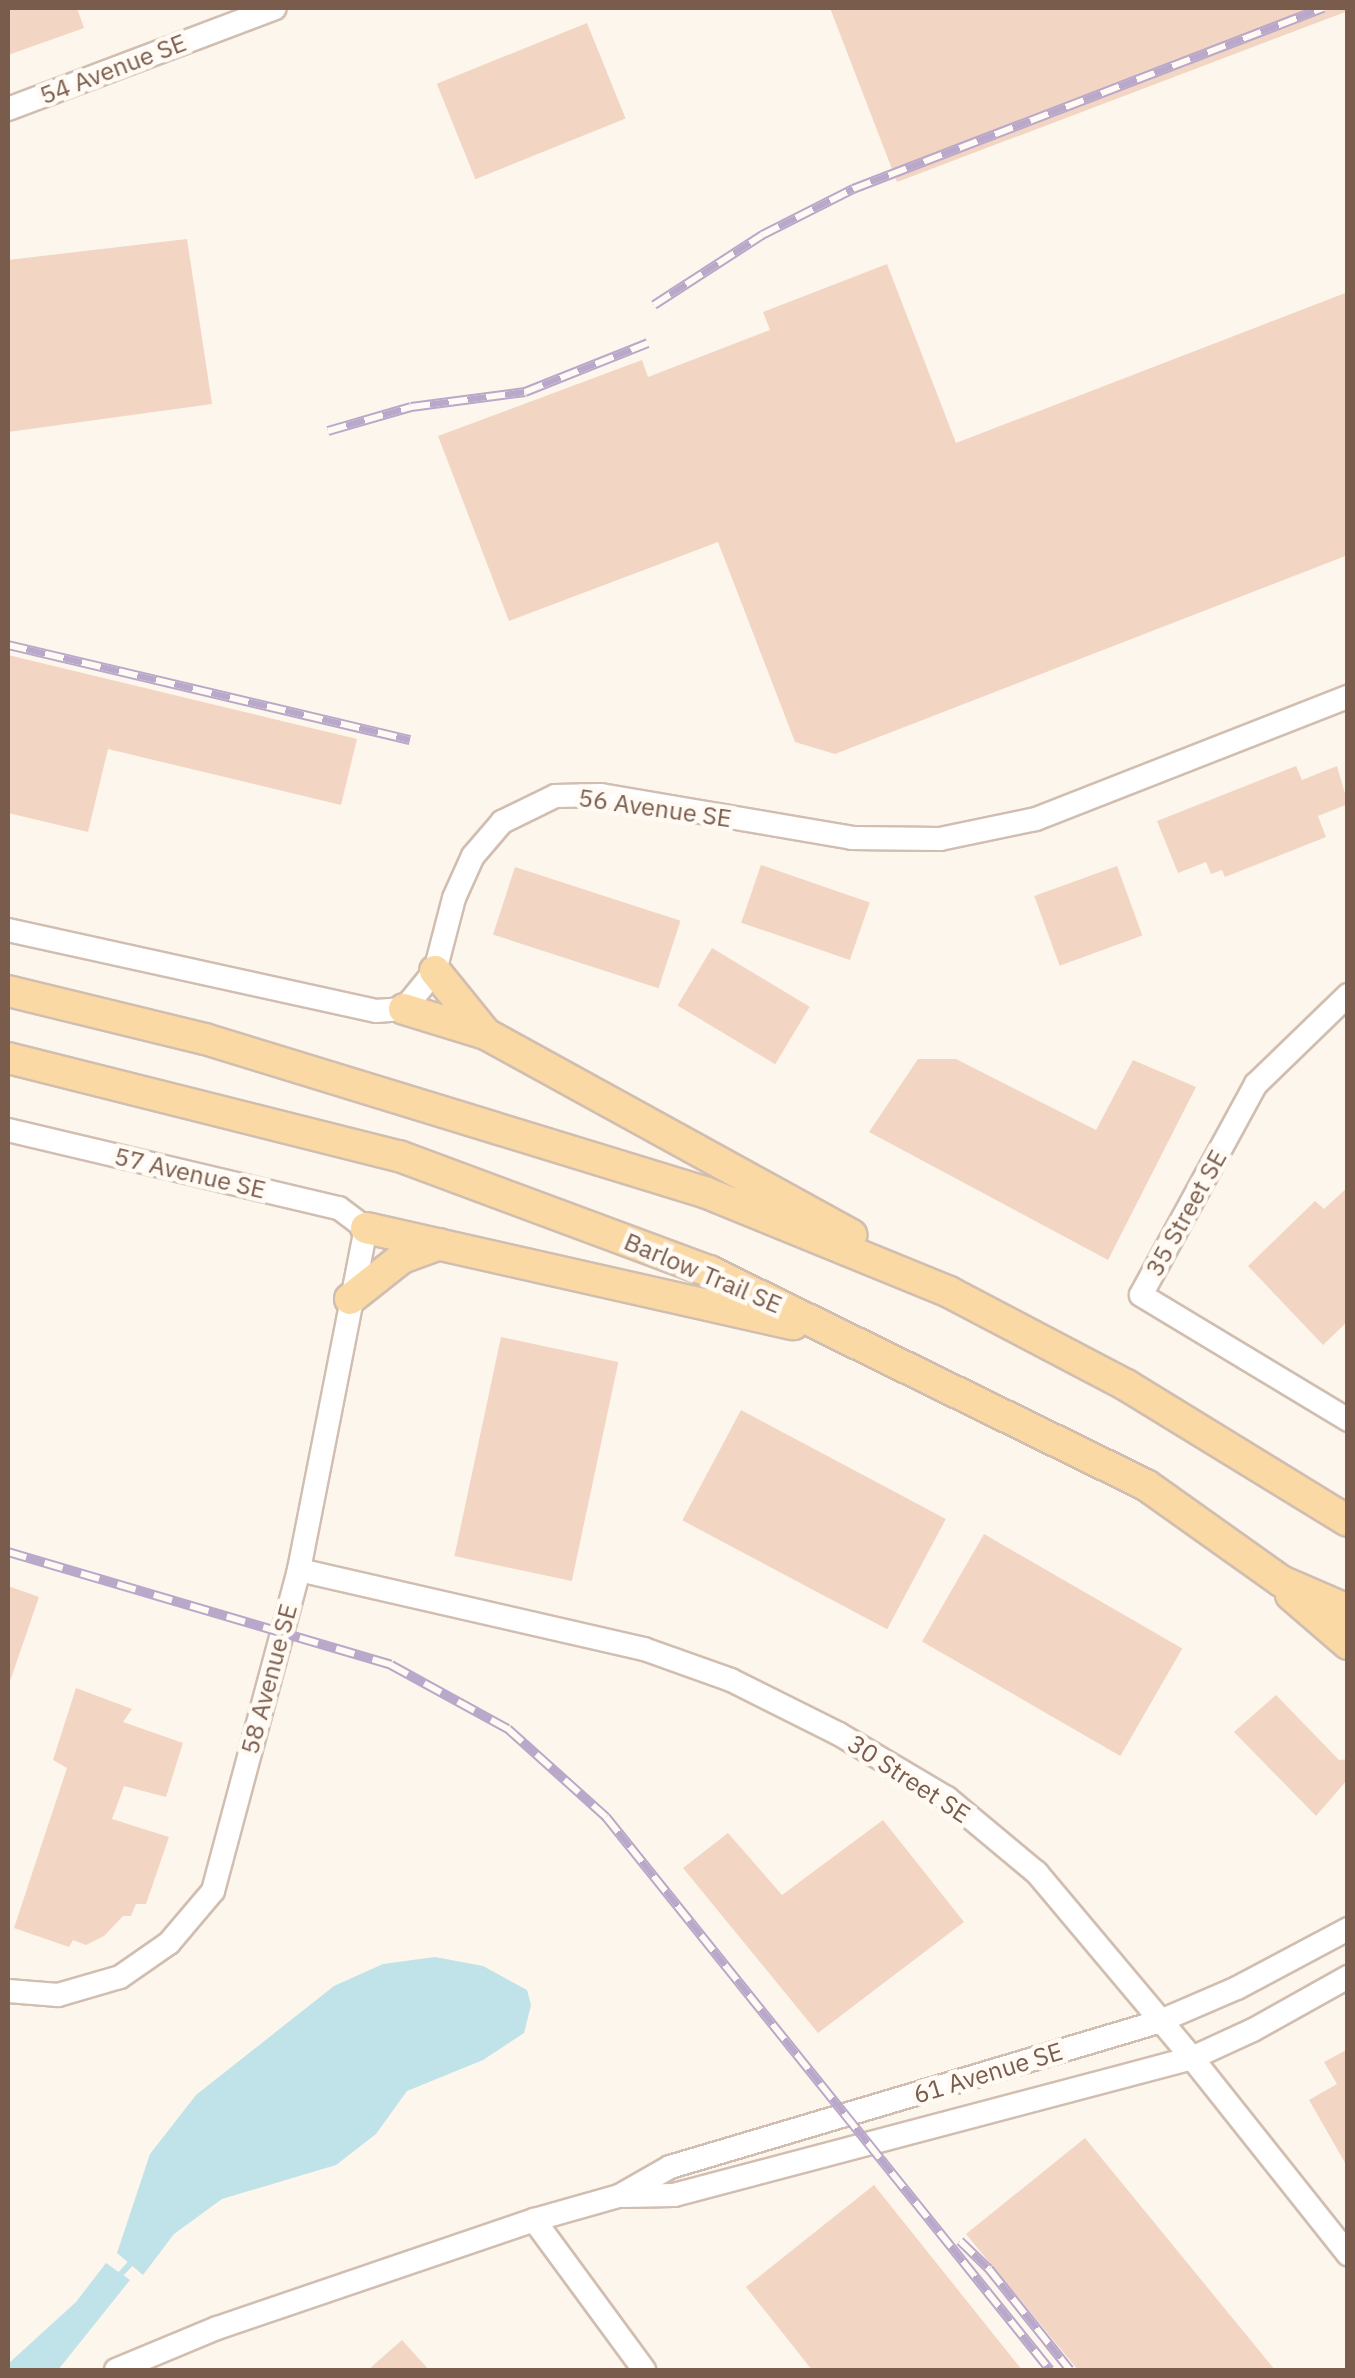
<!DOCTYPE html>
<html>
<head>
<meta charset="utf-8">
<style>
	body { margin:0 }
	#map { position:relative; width:1355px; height:2378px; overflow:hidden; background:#fdf6ec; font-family:"IBM Plex Sans",sans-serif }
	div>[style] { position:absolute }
	.water>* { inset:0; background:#bfe3e8 }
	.stream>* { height:6px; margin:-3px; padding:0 3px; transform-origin:3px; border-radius:3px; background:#bfe3e8 }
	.building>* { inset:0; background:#f3d5c3; transform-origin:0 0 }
	.roads { filter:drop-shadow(2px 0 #d1beb0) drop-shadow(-2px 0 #d1beb0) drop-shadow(0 2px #d1beb0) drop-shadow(0 -2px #d1beb0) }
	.minor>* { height:22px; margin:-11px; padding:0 11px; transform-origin:11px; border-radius:11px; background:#fff }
	.major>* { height:30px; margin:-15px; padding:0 15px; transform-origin:15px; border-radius:15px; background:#fbd9a5 }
	.rail>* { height:10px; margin-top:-5px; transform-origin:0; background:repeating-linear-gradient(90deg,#fffaf3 0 19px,#b9a8c9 0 38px); box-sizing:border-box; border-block:2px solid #b9a8c9 }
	span { translate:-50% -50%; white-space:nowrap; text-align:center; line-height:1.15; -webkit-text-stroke:9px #fffaf3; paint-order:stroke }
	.street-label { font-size:25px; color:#7a5c4d }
	.frame { position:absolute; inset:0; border:10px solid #7a5c4d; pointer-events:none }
</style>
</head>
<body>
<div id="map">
	<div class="water">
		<i style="clip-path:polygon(435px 1957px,483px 1966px,527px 1990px,531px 2005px,524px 2033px,483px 2060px,407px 2091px,376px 2134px,336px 2165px,222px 2199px,174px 2234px,143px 2275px,117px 2253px,150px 2154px,196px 2095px,334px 1986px,383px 1964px)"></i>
		<i style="clip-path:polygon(106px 2263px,130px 2280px,58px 2370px,8px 2370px,8px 2364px,76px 2302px)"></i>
	</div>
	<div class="stream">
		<i style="left:117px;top:2278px;width:19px;rotate:-47deg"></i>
	</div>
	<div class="building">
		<i style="clip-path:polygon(8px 8px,77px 8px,84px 28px,8px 55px)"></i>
		<i style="clip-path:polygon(830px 8px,1348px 8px,1348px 11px,897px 182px)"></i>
		<i style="left:587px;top:23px;width:103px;height:162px;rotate:68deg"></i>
		<i style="clip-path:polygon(187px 239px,212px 404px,8px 432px,8px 260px)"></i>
		<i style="clip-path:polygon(887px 264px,956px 443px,1348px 292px,1348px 555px,835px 754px,795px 742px,718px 542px,509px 621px,438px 436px,642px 360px,648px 377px,770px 330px,763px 312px)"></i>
		<i style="clip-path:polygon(8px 655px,357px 739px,341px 805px,108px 749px,88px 832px,8px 813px)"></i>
		<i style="clip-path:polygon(1296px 766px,1302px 780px,1337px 766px,1348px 804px,1318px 816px,1326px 837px,1225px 877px,1222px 870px,1211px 874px,1206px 862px,1178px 873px,1157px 821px)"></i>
		<i style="left:761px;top:865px;width:115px;height:61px;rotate:19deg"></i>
		<i style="left:1117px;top:866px;width:74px;height:88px;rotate:70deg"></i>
		<i style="left:515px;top:867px;width:174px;height:71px;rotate:18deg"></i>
		<i style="left:712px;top:948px;width:114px;height:67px;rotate:31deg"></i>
		<i style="clip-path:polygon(918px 1059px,956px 1059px,1096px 1130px,1133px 1060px,1196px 1087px,1108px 1260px,869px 1132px)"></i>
		<i style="clip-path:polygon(1348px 1187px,1348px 1321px,1323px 1345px,1248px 1266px,1315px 1201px,1324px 1209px)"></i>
		<i style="left:501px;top:1337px;width:120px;height:224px;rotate:12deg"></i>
		<i style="left:741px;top:1410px;width:232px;height:125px;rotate:28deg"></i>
		<i style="left:984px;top:1534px;width:229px;height:124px;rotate:30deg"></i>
		<i style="clip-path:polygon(8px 1586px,39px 1597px,10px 1681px,8px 1681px)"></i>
		<i style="clip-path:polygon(76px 1688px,132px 1709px,123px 1722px,183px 1743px,166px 1797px,124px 1786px,112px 1819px,169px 1837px,146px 1904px,136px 1904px,131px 1916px,123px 1916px,104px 1936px,86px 1945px,73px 1940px,69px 1947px,14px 1928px,67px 1768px,53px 1760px)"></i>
		<i style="clip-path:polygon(1276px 1695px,1339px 1760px,1348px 1759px,1348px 1779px,1316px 1816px,1234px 1732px)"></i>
		<i style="clip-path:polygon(883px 1820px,964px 1922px,818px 2033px,683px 1868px,728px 1833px,782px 1895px)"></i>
		<i style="clip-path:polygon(1348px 2049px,1348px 2168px,1309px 2100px,1337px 2084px,1324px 2062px)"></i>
		<i style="clip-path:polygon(1085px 2138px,1275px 2370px,1078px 2370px,966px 2234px)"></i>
		<i style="clip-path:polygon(874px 2185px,1022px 2370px,812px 2370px,746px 2287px)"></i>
		<i style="clip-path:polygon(402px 2340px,429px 2370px,368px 2370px)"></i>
	</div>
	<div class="roads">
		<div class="minor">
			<i style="left:8px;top:109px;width:285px;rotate:-20.7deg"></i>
			<i style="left:8px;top:930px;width:377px;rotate:12.4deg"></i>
			<i style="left:376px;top:1011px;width:28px;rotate:-4deg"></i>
			<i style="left:404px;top:1009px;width:49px;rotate:-50.8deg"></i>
			<i style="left:435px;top:971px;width:75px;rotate:-75.4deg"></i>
			<i style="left:454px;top:898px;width:46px;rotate:-65.7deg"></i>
			<i style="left:473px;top:856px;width:45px;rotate:-49.5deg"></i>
			<i style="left:502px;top:822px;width:59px;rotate:-26.1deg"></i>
			<i style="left:555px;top:796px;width:46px;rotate:-1.2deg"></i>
			<i style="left:601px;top:795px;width:255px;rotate:9.7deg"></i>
			<i style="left:852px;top:838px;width:88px;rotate:0.7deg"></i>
			<i style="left:940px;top:839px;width:98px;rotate:-11.8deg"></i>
			<i style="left:1036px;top:819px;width:335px;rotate:-21.4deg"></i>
			<i style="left:1348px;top:995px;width:128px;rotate:135.9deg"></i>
			<i style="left:1256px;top:1084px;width:240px;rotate:118.6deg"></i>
			<i style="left:1141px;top:1295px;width:242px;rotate:31.1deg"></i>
			<i style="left:8px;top:1130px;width:340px;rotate:13.3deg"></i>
			<i style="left:339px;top:1208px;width:34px;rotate:37deg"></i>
			<i style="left:366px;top:1228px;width:349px;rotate:101.1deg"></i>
			<i style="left:299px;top:1570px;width:332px;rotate:105deg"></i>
			<i style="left:213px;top:1891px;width:68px;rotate:130.2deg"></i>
			<i style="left:169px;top:1943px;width:60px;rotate:145.2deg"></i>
			<i style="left:120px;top:1977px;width:65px;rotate:163.8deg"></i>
			<i style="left:58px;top:1995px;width:50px;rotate:-175.4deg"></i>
			<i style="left:299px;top:1570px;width:354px;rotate:12.9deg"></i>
			<i style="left:644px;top:1649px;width:92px;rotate:19.6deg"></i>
			<i style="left:731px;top:1680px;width:121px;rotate:26.6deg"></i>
			<i style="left:839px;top:1734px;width:126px;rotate:30.7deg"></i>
			<i style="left:947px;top:1798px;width:117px;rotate:39.8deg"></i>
			<i style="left:1037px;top:1873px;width:241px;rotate:50deg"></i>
			<i style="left:1192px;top:2058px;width:251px;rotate:51.5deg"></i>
			<i style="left:623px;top:2196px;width:51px;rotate:-1.1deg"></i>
			<i style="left:674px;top:2195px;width:536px;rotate:-14.81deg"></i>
			<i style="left:1192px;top:2058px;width:67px;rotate:-24.7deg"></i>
			<i style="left:1253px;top:2030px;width:109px;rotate:-29.2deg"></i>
			<i style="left:534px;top:2220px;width:186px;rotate:53.7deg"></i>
			<i style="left:116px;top:2370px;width:109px;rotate:-22.6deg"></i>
			<i style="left:217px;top:2328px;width:335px;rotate:-18.8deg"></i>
			<i style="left:534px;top:2220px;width:88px;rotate:-15.8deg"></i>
			<i style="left:619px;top:2196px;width:59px;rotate:-29.6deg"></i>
			<i style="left:670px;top:2167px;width:509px;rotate:-16.55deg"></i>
			<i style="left:1158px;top:2022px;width:86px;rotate:-23.3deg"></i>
			<i style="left:1237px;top:1988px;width:126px;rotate:-28deg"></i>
		</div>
		<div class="major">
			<i style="left:435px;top:971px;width:81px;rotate:51deg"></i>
			<i style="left:8px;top:991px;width:203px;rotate:13.7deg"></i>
			<i style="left:205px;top:1039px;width:525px;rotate:17.05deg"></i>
			<i style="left:707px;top:1193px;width:261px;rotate:22.2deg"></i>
			<i style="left:949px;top:1292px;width:200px;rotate:27.7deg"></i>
			<i style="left:1126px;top:1385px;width:260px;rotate:31.5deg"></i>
			<i style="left:404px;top:1009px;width:86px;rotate:17deg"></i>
			<i style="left:486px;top:1034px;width:417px;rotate:28.8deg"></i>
			<i style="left:8px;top:1058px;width:403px;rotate:14.1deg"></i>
			<i style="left:399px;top:1156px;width:331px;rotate:20.4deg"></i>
			<i style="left:709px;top:1271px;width:487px;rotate:26.1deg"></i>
			<i style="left:1146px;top:1485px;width:166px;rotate:35.4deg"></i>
			<i style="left:1281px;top:1581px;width:73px;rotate:23.4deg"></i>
			<i style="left:366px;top:1228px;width:438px;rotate:12.7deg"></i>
			<i style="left:350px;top:1299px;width:66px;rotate:-38.3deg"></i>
			<i style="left:402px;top:1258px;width:40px;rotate:-20.2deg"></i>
			<i style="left:1291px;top:1595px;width:75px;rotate:40.7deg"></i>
		</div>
	</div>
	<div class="rail">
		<i style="left:654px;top:305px;width:129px;rotate:-32.9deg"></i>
		<i style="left:762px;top:235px;width:102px;rotate:-26.8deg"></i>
		<i style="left:853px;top:189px;width:504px;rotate:-21.06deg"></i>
		<i style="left:328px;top:431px;width:86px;rotate:-16.1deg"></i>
		<i style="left:411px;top:407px;width:115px;rotate:-7.5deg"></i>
		<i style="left:525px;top:392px;width:132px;rotate:-21.7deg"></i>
		<i style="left:8px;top:645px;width:413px;rotate:13.3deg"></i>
		<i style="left:8px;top:1552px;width:399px;rotate:16.4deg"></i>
		<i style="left:391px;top:1665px;width:133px;rotate:28.7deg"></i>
		<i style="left:508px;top:1729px;width:132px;rotate:41.9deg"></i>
		<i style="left:606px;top:1817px;width:709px;rotate:51.24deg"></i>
		<i style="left:960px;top:2241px;width:40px;rotate:44deg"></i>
		<i style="left:989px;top:2269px;width:129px;rotate:51.3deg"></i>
	</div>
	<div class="street-label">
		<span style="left:113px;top:69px;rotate:-21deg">54 Avenue SE</span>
		<span style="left:655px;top:808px;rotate:8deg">56 Avenue SE</span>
		<span style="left:190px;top:1173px;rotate:13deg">57 Avenue SE</span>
		<span style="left:1186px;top:1213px;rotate:-61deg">35 Street SE</span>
		<span style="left:703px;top:1273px;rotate:23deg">Barlow Trail SE</span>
		<span style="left:269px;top:1679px;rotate:-75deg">58 Avenue SE</span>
		<span style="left:909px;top:1779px;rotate:33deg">30 Street SE</span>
		<span style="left:988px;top:2073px;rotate:-17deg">61 Avenue SE</span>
	</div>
	<div class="frame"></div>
</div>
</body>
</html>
